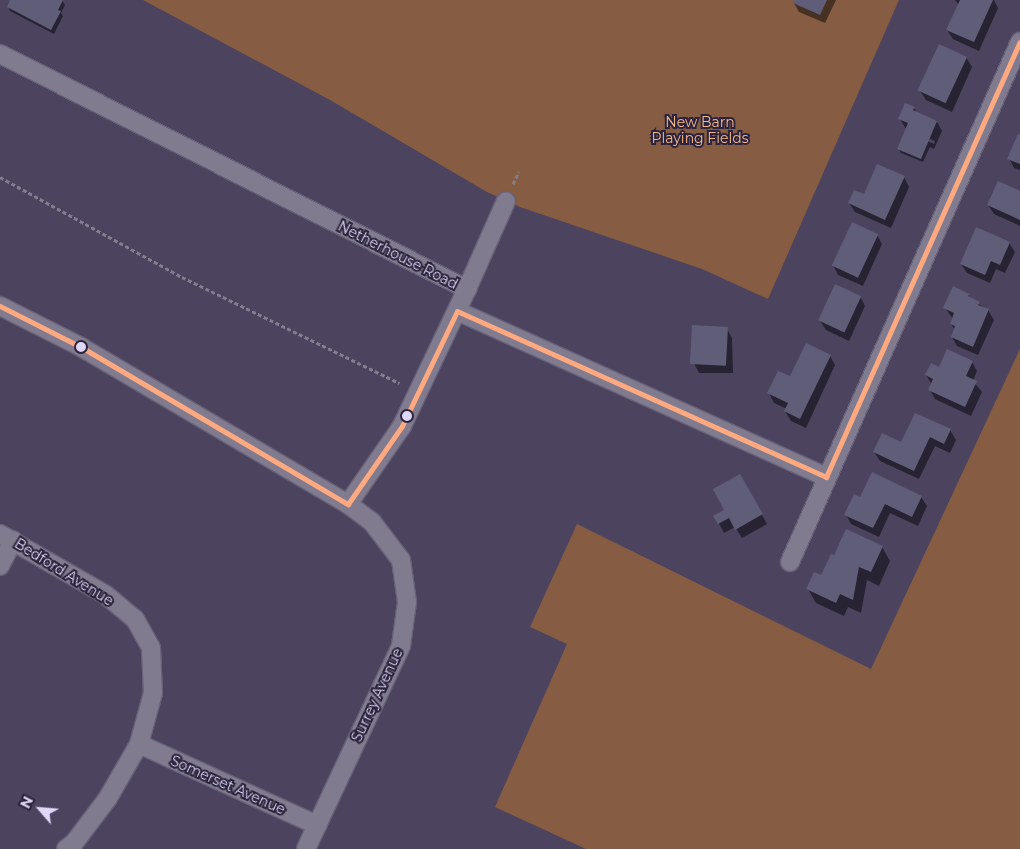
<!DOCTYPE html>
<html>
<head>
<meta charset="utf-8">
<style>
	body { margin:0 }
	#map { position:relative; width:1020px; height:849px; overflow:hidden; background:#4c435f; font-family:Montserrat,sans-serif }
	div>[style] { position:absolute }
	.green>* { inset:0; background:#865c42 }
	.shadow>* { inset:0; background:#0007 }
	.building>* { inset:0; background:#605d79; transform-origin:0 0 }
	.path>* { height:3px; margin-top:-1.5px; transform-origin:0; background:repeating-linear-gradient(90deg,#827e90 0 4px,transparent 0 6.5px) }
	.roads { filter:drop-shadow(1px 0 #676078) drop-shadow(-1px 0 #676078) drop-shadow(0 1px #676078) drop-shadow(0 -1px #676078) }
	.street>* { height:18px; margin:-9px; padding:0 9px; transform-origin:9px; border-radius:9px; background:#817b8f }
	.bus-1>* { height:5px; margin:-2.5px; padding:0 2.5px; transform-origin:2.5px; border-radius:2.5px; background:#ffa980 }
	.dots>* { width:14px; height:14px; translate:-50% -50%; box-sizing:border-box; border:2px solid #2b243c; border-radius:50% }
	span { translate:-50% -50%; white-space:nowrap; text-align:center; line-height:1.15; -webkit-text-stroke:4px #2b243c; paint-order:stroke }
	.park-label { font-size:14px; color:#f6b88d }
	.street-label { font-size:14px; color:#ded7f6 }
	.north { position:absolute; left:15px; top:784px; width:50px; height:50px; -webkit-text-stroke:4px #2b243c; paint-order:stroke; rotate:297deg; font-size:14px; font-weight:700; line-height:20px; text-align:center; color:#ded7f6 }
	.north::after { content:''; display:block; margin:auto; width:18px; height:22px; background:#ded7f6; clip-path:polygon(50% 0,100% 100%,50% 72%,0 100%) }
</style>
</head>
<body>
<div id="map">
	<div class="green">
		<i style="clip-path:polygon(143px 0,899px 0,768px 299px,702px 269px,520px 207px,487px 192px,330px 100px)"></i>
		<i style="clip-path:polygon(1020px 349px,1020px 849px,586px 849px,495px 807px,567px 644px,530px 627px,577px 524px,871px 669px)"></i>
	</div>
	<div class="shadow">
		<i style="clip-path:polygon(11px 0,62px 0,65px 5px,61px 13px,63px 16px,54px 34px,10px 11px,8px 7px)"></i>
		<i style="clip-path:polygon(795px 0,836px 0,825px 23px,799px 12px,794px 3px)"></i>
		<i style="clip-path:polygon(955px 0,994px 0,998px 8px,979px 51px,953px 39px,947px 30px,959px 5px)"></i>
		<i style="clip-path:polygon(966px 57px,972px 67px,952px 112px,926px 100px,920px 91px)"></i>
		<i style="clip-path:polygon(evenodd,914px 108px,917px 113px,937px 122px,942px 131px,934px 149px,930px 147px,923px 162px,901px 153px,898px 148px,906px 129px,900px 119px,914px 108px,912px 131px,935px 141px,934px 144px,912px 134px,912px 131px)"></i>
		<i style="clip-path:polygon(1020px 137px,1020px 170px,1014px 168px,1009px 158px)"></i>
		<i style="clip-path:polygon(904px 177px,909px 187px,891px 228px,855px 212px,849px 203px)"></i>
		<i style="clip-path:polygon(1020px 192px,1020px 226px,994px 214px,988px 205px)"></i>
		<i style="clip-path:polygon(877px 235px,882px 244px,863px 286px,838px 275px,833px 265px)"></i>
		<i style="clip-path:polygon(1009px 243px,1015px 252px,1005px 273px,996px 269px,990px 283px,967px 273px,961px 264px)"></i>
		<i style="clip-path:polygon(968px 295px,972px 300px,988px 310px,994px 320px,978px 355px,957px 346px,952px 337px,955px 330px,951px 324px,953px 319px,945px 308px)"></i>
		<i style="clip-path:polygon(860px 296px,865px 306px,849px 341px,826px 330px,820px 321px)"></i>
		<i style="clip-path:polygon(694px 326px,727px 329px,732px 338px,733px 373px,699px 373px,694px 363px)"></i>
		<i style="clip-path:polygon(830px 356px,835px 365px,806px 428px,791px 421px,785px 411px,787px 409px,774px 403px,769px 393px)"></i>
		<i style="clip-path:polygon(972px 362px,977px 371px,973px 381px,982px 392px,971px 416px,935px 399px,930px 390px,932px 385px,926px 375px,939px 368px)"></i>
		<i style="clip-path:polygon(950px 430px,956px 440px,950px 453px,935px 446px,919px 479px,880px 461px,874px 452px)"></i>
		<i style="clip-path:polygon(740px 475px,767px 524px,742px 538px,735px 527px,724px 533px,715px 516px,725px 510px)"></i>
		<i style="clip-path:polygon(921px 497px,927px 506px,918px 526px,890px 513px,879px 537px,851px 524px,846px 515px,861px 499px)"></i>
		<i style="clip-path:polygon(882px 547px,890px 561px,879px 586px,867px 580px,861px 613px,848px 607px,844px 616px,816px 603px,808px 589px,822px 577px,835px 556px)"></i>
	</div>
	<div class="building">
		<i style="clip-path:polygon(10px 0,63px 0,58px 10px,61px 11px,51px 30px,7px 7px)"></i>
		<i style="clip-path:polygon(794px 0,827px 0,820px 15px,793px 3px)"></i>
		<i style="clip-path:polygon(960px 0,993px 0,974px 42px,946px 30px)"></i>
		<i style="left:939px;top:44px;width:31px;height:51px;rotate:25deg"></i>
		<i style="clip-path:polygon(905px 103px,915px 107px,913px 110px,937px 121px,921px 159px,897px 149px,908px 123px,898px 119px)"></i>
		<i style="clip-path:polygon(1018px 134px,1020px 135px,1020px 164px,1007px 159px)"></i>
		<i style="clip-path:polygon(877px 164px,905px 176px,885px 220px,848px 203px,854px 190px,864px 194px)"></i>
		<i style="clip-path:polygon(998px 181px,1020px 191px,1020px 220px,987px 205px)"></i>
		<i style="left:852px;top:222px;width:29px;height:48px;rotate:25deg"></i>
		<i style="clip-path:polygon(976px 227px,1010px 242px,1000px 265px,991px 261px,985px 275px,960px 264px)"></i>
		<i style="left:835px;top:284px;width:29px;height:40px;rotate:25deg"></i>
		<i style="clip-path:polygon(953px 286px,969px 294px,968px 296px,980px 302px,978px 305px,989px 309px,973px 347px,951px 337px,955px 326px,950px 324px,954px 313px,943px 308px)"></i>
		<i style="left:692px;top:325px;width:36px;height:39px;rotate:3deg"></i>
		<i style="clip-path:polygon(806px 343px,831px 355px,800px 419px,784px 411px,788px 403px,767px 393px,778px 371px,790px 376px)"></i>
		<i style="clip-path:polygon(947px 349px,973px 361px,966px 376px,977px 381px,965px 407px,928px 390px,933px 379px,925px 375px,931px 363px,939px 367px)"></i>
		<i style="clip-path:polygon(915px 413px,951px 429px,944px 444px,930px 437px,914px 471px,873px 452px,882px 433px,901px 442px)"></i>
		<i style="clip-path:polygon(872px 472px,922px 496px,912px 517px,885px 504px,873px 528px,844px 515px,854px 494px,860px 497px)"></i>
		<i style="clip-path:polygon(740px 474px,763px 514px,735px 530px,729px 518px,718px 524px,713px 516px,724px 510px,713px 489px)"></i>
		<i style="clip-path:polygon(846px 529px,883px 546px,871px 572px,859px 567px,853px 600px,840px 594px,836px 603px,806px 589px,814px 572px,821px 575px,831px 554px,834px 555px)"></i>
	</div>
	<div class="path">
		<i style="left:0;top:177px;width:208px;rotate:28.8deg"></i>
		<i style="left:182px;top:277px;width:242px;rotate:26deg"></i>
		<i style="left:513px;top:184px;width:14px;rotate:-65deg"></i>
	</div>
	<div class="roads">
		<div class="street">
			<i style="left:0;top:54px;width:523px;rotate:26.71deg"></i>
			<i style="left:467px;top:289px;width:152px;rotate:115.4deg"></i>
			<i style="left:402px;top:426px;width:95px;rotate:124.7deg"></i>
			<i style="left:467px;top:289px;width:96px;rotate:-66.1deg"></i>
			<i style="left:0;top:306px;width:91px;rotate:26.8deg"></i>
			<i style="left:81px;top:347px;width:310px;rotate:30.5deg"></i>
			<i style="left:348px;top:504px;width:30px;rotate:37deg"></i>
			<i style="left:372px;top:522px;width:48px;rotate:52.7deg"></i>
			<i style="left:401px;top:560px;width:42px;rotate:81.9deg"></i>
			<i style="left:407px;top:602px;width:44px;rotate:97.8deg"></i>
			<i style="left:401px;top:646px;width:224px;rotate:115.1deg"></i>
			<i style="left:457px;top:311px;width:405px;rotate:24.2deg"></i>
			<i style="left:0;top:534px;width:122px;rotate:29.9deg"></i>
			<i style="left:106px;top:595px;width:38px;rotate:40deg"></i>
			<i style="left:135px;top:619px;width:33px;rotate:61deg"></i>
			<i style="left:151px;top:648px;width:45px;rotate:87.5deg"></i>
			<i style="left:153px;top:693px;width:53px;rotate:105.4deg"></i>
			<i style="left:139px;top:744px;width:62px;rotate:119.9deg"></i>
			<i style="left:108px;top:798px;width:56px;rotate:127.1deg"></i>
			<i style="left:74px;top:843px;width:10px;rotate:143deg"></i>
			<i style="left:790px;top:562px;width:569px;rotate:-66.14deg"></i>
			<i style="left:0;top:566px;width:29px;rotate:-63deg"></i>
			<i style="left:139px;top:744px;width:196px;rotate:24.5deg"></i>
		</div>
	</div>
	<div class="bus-1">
		<i style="left:0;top:306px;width:91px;rotate:26.8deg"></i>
		<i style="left:81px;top:347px;width:310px;rotate:30.5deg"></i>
		<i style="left:348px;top:504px;width:95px;rotate:-55.3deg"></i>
		<i style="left:402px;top:426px;width:127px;rotate:-64.4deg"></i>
		<i style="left:457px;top:311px;width:405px;rotate:24.2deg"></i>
		<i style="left:826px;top:477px;width:476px;rotate:-66deg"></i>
	</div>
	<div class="dots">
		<i style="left:81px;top:347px;background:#ded7f6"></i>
		<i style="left:407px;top:416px;background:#ded7f6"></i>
	</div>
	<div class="park-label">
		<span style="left:700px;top:130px">New Barn<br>Playing Fields</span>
	</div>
	<div class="street-label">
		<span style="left:398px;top:255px;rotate:27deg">Netherhouse Road</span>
		<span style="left:64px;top:572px;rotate:32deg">Bedford Avenue</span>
		<span style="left:377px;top:695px;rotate:-65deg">Surrey Avenue</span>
		<span style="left:228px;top:785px;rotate:24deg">Somerset Avenue</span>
	</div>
	<div class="north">N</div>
</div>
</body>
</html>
